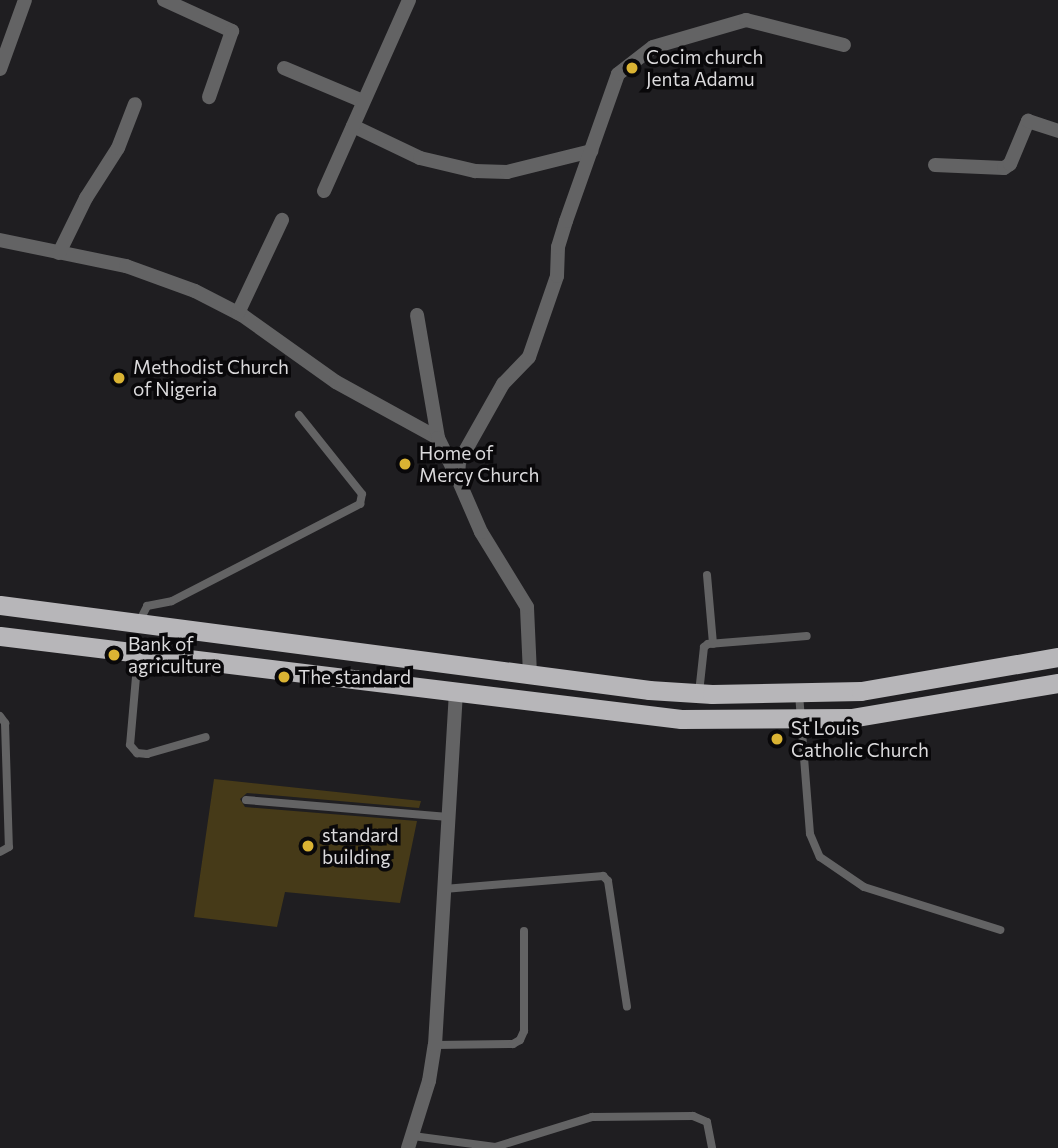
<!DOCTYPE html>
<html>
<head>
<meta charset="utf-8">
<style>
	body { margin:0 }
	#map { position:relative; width:1058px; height:1148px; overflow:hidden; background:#1f1e21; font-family:Commissioner,sans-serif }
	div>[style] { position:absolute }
	.building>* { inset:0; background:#463a18 }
	.service>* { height:8px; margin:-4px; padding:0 4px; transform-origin:4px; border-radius:4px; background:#636364 }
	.minor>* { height:14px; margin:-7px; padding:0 7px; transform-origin:7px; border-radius:7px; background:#636364 }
	.tertiary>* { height:14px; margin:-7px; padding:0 7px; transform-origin:7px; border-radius:7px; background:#636364 }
	.trunk>* { height:19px; margin:-9.5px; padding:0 9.5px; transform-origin:9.5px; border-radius:9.5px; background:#b7b6b9 }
	.dots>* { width:19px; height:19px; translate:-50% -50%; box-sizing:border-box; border:4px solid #09080a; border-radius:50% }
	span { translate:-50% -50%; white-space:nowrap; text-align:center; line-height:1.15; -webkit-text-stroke:7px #09080a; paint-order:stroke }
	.poi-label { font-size:19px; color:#dbdadc }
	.left { translate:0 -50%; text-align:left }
</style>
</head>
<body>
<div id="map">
	<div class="building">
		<i style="clip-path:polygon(214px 779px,421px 801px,419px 808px,247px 793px,240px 799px,245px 807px,417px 821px,400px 903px,285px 892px,277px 927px,194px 917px)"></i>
	</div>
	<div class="service">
		<i style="left:707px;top:575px;width:69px;rotate:85deg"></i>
		<i style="left:139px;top:622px;width:18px;rotate:-63deg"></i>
		<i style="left:147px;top:606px;width:25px;rotate:-11deg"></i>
		<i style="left:172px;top:601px;width:212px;rotate:-27.3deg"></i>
		<i style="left:360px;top:504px;width:10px;rotate:-79deg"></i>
		<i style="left:362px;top:494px;width:101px;rotate:-128.6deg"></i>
		<i style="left:138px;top:654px;width:91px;rotate:95deg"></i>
		<i style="left:130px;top:745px;width:11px;rotate:49deg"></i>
		<i style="left:137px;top:753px;width:10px;rotate:6deg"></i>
		<i style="left:147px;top:754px;width:61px;rotate:-16.1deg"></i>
		<i style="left:699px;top:693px;width:46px;rotate:-83.8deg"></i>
		<i style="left:704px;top:647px;width:5px;rotate:-37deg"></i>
		<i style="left:708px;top:644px;width:99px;rotate:-4.6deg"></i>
		<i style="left:799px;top:694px;width:140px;rotate:85.5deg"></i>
		<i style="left:810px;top:834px;width:25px;rotate:67deg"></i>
		<i style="left:820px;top:857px;width:53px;rotate:34.3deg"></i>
		<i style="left:864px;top:887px;width:143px;rotate:17.5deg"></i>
		<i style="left:0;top:716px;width:9px;rotate:54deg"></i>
		<i style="left:5px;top:723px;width:124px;rotate:88.2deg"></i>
		<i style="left:9px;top:847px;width:10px;rotate:151deg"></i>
		<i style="left:246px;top:800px;width:203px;rotate:4.8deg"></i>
		<i style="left:444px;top:889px;width:160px;rotate:-4.7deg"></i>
		<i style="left:603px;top:876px;width:7px;rotate:45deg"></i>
		<i style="left:608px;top:881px;width:127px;rotate:81.4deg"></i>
		<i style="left:435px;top:1045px;width:78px;rotate:-0.7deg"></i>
		<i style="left:513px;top:1044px;width:8px;rotate:-30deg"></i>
		<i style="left:520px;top:1040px;width:10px;rotate:-66deg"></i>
		<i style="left:524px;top:1031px;width:100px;rotate:-90deg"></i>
		<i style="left:413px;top:1136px;width:83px;rotate:7.6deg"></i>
		<i style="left:495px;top:1147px;width:102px;rotate:-17.2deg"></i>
		<i style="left:592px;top:1117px;width:101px;rotate:-0.6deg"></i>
		<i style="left:693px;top:1116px;width:15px;rotate:23deg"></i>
		<i style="left:707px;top:1122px;width:26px;rotate:79deg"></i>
	</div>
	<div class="minor">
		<i style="left:164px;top:0;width:75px;rotate:24.5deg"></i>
		<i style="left:232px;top:31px;width:70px;rotate:109.2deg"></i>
		<i style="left:284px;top:68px;width:82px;rotate:22.8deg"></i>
		<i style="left:0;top:69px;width:73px;rotate:-70.1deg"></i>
		<i style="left:353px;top:126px;width:74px;rotate:25.5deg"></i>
		<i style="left:420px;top:158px;width:57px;rotate:13.3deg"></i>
		<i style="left:475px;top:171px;width:32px;rotate:2deg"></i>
		<i style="left:507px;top:172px;width:87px;rotate:-14deg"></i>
		<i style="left:935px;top:165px;width:69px;rotate:2.5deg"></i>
		<i style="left:1004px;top:168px;width:7px;rotate:-34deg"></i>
		<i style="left:1010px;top:164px;width:47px;rotate:-67.3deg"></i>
		<i style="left:1028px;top:121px;width:32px;rotate:18deg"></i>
		<i style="left:324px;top:191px;width:209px;rotate:-66deg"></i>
		<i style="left:0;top:240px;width:129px;rotate:11.7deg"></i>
		<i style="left:126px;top:266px;width:73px;rotate:19.9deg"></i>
		<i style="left:195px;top:291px;width:53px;rotate:27.1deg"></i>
		<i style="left:242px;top:315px;width:115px;rotate:35.5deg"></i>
		<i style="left:336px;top:382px;width:116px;rotate:28.8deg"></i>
		<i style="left:59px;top:253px;width:61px;rotate:-63.9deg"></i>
		<i style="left:86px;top:198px;width:59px;rotate:-57.4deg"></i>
		<i style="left:118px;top:148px;width:47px;rotate:-68.9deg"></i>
		<i style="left:238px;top:313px;width:103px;rotate:-64.7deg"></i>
		<i style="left:417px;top:315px;width:125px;rotate:80.3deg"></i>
		<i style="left:438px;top:438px;width:43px;rotate:64deg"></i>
		<i style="left:530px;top:674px;width:67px;rotate:-92.6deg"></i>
		<i style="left:527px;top:607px;width:88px;rotate:-121.5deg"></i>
		<i style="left:481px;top:532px;width:58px;rotate:-113.5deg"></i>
		<i style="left:458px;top:479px;width:17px;rotate:-87deg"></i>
		<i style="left:459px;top:462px;width:90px;rotate:-60.6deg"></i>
		<i style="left:503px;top:384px;width:37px;rotate:-46deg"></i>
		<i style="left:529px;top:357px;width:86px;rotate:-70.9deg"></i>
		<i style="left:557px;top:276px;width:29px;rotate:-88deg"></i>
		<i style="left:558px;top:247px;width:27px;rotate:-73deg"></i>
		<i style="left:566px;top:221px;width:156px;rotate:-70.5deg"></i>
		<i style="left:618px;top:74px;width:44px;rotate:-37.6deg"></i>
		<i style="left:653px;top:47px;width:97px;rotate:-16.2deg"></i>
		<i style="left:746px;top:20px;width:101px;rotate:14.3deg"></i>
	</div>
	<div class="tertiary">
		<i style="left:408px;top:1148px;width:70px;rotate:-72.6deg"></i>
		<i style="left:429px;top:1081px;width:36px;rotate:-81deg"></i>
		<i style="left:435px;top:1045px;width:354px;rotate:-86.6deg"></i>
	</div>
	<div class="trunk">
		<i style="left:0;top:605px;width:655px;rotate:7.46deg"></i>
		<i style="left:649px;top:690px;width:63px;rotate:3.6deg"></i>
		<i style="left:712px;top:694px;width:149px;rotate:-1.2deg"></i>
		<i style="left:861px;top:691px;width:200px;rotate:-9.8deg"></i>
		<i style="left:0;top:636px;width:686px;rotate:6.95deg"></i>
		<i style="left:681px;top:719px;width:170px;rotate:-0.3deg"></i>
		<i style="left:851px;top:718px;width:210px;rotate:-9.6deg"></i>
	</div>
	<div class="dots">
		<i style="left:632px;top:68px;background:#dab333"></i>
		<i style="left:119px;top:378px;background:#dab333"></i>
		<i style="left:405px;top:464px;background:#dab333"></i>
		<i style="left:114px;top:655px;background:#dab333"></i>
		<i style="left:284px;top:677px;background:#dab333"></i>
		<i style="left:777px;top:739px;background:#dab333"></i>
		<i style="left:308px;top:846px;background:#dab333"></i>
	</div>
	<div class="poi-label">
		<span class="left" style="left:646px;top:68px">Cocim church<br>Jenta Adamu</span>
		<span class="left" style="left:133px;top:378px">Methodist Church<br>of Nigeria</span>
		<span class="left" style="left:419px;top:464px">Home of<br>Mercy Church</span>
		<span class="left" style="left:128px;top:655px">Bank of<br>agriculture</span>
		<span class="left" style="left:298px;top:677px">The standard</span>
		<span class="left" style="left:791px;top:739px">St Louis<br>Catholic Church</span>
		<span class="left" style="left:322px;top:846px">standard<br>building</span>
	</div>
</div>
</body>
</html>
